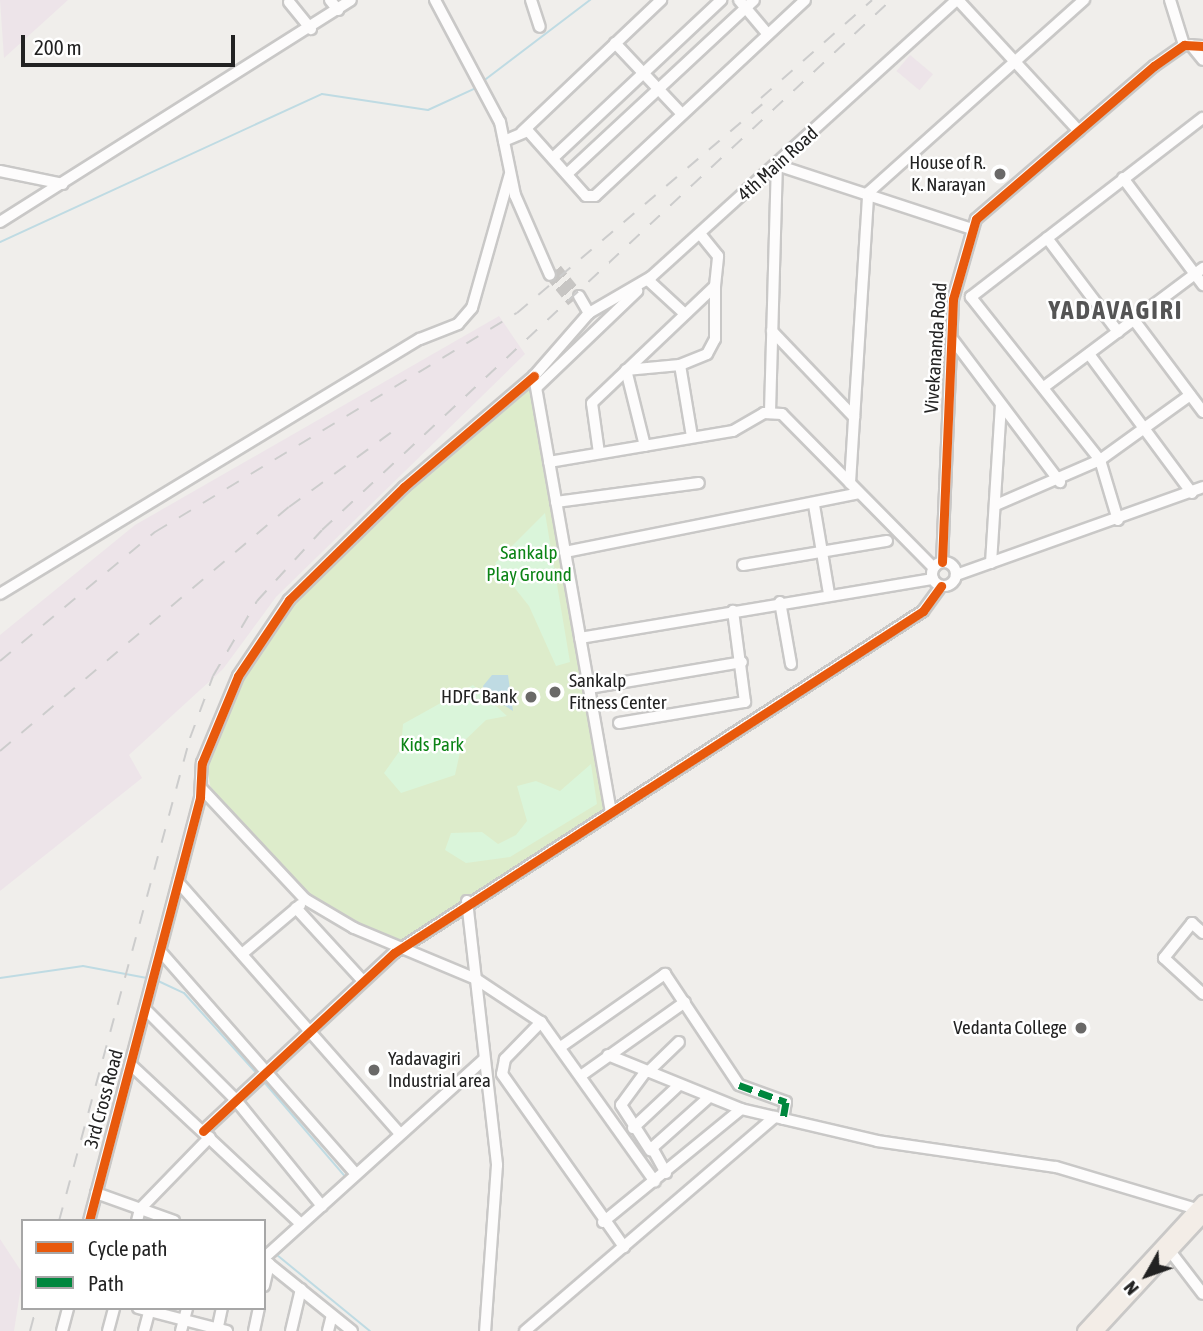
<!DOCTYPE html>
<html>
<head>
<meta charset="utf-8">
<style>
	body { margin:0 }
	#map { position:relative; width:1203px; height:1331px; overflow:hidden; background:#f0eeeb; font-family:"Asap Condensed",sans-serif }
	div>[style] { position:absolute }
	.industrial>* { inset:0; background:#ede4e9; transform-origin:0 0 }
	.grass>* { inset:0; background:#ddeccb }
	.park>* { inset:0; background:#daf5da }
	.water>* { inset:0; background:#bfdbe3 }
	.stream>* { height:2px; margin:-1px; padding:0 1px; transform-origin:1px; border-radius:1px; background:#bfdbe3 }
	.minor-tunnel>* { height:10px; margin-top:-5px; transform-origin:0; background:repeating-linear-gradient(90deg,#c7c5c3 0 10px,transparent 0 15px) }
	.roads { filter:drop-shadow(2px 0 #c9c8c7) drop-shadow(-2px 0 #c9c8c7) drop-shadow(0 2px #c9c8c7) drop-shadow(0 -2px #c9c8c7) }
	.minor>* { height:10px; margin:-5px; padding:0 5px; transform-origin:5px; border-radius:5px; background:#fdfcfc }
	.minor>.ring { margin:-5px; padding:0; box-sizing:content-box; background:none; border:10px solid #fdfcfc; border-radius:50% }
	.major>* { height:12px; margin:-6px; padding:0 6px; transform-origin:6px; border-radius:6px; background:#f3ede7 }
	.rail>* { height:2px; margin-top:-1px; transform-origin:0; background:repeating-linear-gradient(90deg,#ccc 0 14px,transparent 0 28px) }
	.quiet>* { height:7px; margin-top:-3.5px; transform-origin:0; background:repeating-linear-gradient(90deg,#00873e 0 14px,transparent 0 21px) }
	.cycleway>* { height:9px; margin:-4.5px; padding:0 4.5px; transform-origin:4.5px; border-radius:4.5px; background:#e8590c }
	.dots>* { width:19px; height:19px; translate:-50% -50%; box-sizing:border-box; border:4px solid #fff; border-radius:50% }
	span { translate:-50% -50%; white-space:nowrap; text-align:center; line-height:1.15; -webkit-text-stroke:5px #fff; paint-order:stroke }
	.poi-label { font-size:19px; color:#222 }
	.right { translate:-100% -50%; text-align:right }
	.left { translate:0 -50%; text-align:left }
	.street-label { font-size:19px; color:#222 }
	.park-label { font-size:19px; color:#0c8416 }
	.district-label { font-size:26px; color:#555; font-weight:700; letter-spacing:2px }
	.legend { position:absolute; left:21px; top:1219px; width:245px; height:91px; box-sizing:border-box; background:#fff; border:2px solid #a7a7a7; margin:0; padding:9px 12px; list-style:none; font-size:21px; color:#222 }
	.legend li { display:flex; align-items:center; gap:14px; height:35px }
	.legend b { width:35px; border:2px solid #a7a7a7 }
	.north { position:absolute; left:1112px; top:1240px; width:70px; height:70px; -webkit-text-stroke:5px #fff; paint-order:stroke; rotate:230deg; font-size:19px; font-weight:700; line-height:28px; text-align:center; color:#222 }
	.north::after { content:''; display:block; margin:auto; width:24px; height:32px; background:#222; clip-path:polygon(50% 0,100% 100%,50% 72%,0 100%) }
	.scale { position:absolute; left:21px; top:35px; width:214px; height:32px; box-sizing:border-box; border:4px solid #222; border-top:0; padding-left:9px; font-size:21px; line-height:24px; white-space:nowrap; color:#222; -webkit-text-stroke:5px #fff; paint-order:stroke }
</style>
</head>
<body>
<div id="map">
	<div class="industrial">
		<i style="clip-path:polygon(0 0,68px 0,4px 58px)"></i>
		<i style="left:910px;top:55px;width:30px;height:21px;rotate:40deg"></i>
		<i style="clip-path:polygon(499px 316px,525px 354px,276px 597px,223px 669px,129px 755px,142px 778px,0 891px,0 635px,135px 525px)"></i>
		<i style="clip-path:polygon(0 1239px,23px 1274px,14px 1331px,0 1331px)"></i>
	</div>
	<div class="grass">
		<i style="clip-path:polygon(533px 382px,608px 810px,399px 945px,309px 897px,211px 791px,207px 766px,239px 681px,292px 602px,407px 490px)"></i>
	</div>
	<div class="park">
		<i style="clip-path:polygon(545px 513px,570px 662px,556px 666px,529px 606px,495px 563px)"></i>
		<i style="clip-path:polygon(473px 685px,507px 716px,486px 720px,462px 743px,455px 775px,401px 793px,384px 773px,401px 749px,403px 724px)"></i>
		<i style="clip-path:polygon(591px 764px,597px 804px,510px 857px,466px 863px,445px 850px,451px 833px,482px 832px,498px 844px,516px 835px,527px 821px,517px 786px,536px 781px,560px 791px)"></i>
	</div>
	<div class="water">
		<i style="clip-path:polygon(492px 675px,508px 675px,513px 711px,486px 694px,483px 686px)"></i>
	</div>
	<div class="stream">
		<i style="left:482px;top:82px;width:136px;rotate:-37.2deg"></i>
		<i style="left:0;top:242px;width:354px;rotate:-24.7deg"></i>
		<i style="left:322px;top:94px;width:107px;rotate:8.6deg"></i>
		<i style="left:428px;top:110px;width:53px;rotate:-24.6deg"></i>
		<i style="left:0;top:978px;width:84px;rotate:-8.2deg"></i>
		<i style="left:83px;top:966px;width:65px;rotate:10.6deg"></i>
		<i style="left:156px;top:980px;width:31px;rotate:25deg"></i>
		<i style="left:184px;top:993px;width:110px;rotate:47.9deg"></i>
		<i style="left:264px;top:1082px;width:128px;rotate:49.4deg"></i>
		<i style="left:352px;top:1186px;width:102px;rotate:137.4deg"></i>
		<i style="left:277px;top:1255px;width:120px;rotate:39.3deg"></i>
	</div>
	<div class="minor-tunnel">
		<i style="left:557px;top:269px;width:35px;rotate:51deg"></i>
		<i style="left:550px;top:275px;width:35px;rotate:51deg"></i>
	</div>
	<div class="roads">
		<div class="minor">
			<i style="left:330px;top:0;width:13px;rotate:51deg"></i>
			<i style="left:435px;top:0;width:138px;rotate:62deg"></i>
			<i style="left:500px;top:122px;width:75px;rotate:78.4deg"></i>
			<i style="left:515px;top:195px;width:87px;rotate:66.4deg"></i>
			<i style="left:531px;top:0;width:28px;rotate:72deg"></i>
			<i style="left:739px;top:0;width:42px;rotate:49.8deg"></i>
			<i style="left:958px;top:0;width:178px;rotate:47.3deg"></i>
			<i style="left:1170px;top:0;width:47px;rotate:72.7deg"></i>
			<i style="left:289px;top:2px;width:35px;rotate:51deg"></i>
			<i style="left:615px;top:43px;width:96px;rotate:46.7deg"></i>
			<i style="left:1191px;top:45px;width:19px;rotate:51deg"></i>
			<i style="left:522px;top:132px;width:192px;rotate:-43.5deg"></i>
			<i style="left:504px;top:141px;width:26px;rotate:-23deg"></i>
			<i style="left:528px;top:131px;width:87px;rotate:48.3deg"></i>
			<i style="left:586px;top:196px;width:9px"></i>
			<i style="left:595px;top:196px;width:287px;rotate:-43deg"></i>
			<i style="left:553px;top:158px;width:231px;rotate:-43.2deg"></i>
			<i style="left:0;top:171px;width:64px;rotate:11.7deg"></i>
			<i style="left:567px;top:174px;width:255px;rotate:-42.9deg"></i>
			<i style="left:1123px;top:178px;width:134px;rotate:53.2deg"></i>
			<i style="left:0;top:222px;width:415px;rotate:-32.3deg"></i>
			<i style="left:1047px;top:238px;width:118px;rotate:52.9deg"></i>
			<i style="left:648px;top:280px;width:50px;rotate:42.6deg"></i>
			<i style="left:579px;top:296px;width:20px;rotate:60deg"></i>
			<i style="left:589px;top:313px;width:84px;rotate:131.1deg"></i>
			<i style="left:534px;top:376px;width:442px;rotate:80deg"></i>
			<i style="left:589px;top:313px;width:72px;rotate:-30.1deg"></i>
			<i style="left:651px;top:277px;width:413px;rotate:-42.2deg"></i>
			<i style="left:1134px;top:320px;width:115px;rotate:53.1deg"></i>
			<i style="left:772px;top:331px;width:119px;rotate:46.4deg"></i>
			<i style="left:953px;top:340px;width:178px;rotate:53deg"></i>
			<i style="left:1089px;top:354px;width:173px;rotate:53.5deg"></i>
			<i style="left:680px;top:365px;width:73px;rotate:80.5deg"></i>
			<i style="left:537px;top:387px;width:139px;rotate:-43.8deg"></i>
			<i style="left:1044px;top:387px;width:199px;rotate:-36.8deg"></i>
			<i style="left:770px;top:412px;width:247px;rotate:-88.4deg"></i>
			<i style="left:777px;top:165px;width:205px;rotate:18.2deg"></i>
			<i style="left:645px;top:446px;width:78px;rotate:-104deg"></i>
			<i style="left:626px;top:370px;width:54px;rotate:-5.3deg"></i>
			<i style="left:680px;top:365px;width:29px;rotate:-22deg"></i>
			<i style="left:707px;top:354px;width:17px;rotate:-62deg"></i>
			<i style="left:715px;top:339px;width:53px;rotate:-90deg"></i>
			<i style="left:599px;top:453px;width:50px;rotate:-98deg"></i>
			<i style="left:592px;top:403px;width:170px;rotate:-43.6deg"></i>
			<i style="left:715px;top:286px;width:30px;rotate:-84deg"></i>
			<i style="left:718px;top:256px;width:28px;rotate:-129deg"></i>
			<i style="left:549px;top:462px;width:187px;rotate:-9.6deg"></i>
			<i style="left:733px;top:431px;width:36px;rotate:-30deg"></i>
			<i style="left:764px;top:413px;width:18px;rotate:3deg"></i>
			<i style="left:782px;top:414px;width:216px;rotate:45.4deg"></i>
			<i style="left:850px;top:483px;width:291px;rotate:-86.4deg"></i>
			<i style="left:868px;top:193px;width:290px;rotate:-41.8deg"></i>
			<i style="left:556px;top:502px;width:144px;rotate:-7.6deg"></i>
			<i style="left:814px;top:505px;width:90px;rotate:80.4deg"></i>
			<i style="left:996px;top:505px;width:113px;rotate:-23.4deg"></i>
			<i style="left:1100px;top:460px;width:111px;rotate:-35.8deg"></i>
			<i style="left:1118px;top:520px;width:63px;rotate:-106.7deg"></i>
			<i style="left:1100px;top:460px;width:208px;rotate:-128.4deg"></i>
			<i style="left:971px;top:297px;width:293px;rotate:-37.7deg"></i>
			<i style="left:565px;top:552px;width:300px;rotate:-11.3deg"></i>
			<i style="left:942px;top:562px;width:263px;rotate:-87.6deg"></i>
			<i style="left:953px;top:299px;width:83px;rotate:-74deg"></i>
			<i style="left:976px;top:219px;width:235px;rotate:-40.7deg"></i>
			<i style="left:1154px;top:66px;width:37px;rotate:-35deg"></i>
			<i style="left:1184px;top:45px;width:19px;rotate:3deg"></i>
			<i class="ring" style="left:932px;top:562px;width:14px;height:14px"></i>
			<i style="left:991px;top:563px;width:158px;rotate:-86.4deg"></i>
			<i style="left:743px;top:565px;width:146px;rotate:-9.5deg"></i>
			<i style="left:956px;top:575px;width:262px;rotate:-19.6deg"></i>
			<i style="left:0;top:594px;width:491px;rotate:-31.3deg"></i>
			<i style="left:420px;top:339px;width:41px;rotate:-21.5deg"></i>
			<i style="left:458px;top:324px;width:21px;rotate:-49deg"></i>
			<i style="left:472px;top:308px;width:139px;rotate:-74.2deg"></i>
			<i style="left:780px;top:602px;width:63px;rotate:79.9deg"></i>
			<i style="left:580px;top:638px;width:358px;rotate:-9.5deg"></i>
			<i style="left:589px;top:688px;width:155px;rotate:-9.6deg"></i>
			<i style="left:619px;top:723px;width:128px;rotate:-9.5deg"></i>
			<i style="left:745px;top:702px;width:92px;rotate:-97.5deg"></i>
			<i style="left:201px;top:788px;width:152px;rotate:46.9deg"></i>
			<i style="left:305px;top:899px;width:57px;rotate:30.6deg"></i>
			<i style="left:354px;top:928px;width:132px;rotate:22.7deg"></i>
			<i style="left:476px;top:979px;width:78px;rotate:33.5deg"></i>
			<i style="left:541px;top:1022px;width:196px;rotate:54.5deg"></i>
			<i style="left:178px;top:882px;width:334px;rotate:48.6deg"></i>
			<i style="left:467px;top:901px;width:266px;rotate:83.5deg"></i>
			<i style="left:497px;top:1165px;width:166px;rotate:94.1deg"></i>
			<i style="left:296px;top:908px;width:99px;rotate:47.5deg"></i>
			<i style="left:1203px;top:933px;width:15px;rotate:-138deg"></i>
			<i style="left:1192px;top:923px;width:45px;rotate:128.7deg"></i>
			<i style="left:1164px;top:958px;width:53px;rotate:42.7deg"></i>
			<i style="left:160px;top:951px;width:295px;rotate:48.7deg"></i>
			<i style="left:242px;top:954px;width:76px;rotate:-40.2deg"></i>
			<i style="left:146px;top:1010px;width:126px;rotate:45deg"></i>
			<i style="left:235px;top:1099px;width:138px;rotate:50.9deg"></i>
			<i style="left:541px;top:1022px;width:52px;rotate:134.2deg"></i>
			<i style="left:505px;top:1059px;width:15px;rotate:101deg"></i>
			<i style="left:502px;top:1074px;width:212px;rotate:54.8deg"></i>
			<i style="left:562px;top:1046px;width:126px;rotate:-35deg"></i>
			<i style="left:665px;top:974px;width:133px;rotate:56.3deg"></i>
			<i style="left:739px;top:1085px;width:50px;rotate:19.9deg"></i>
			<i style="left:786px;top:1102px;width:17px;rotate:100deg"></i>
			<i style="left:608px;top:1055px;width:144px;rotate:22.1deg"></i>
			<i style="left:741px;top:1109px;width:140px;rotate:13.2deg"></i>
			<i style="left:877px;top:1141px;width:181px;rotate:8.3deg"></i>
			<i style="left:1056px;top:1167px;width:147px;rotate:16.6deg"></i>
			<i style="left:131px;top:1065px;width:233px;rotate:43.1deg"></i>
			<i style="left:646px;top:1071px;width:42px;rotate:126.3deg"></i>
			<i style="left:621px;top:1105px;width:54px;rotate:57.2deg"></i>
			<i style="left:648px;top:1072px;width:43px;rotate:-44.1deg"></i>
			<i style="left:582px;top:1075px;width:126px;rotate:-35.3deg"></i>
			<i style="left:633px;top:1128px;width:62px;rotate:-43deg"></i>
			<i style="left:203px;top:1131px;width:261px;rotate:-43deg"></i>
			<i style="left:394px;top:953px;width:630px;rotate:-32.88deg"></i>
			<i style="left:923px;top:611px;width:31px;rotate:-54deg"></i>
			<i style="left:666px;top:1173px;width:29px;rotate:-119deg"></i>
			<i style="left:652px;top:1148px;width:74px;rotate:-41.7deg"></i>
			<i style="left:96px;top:1193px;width:83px;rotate:19.7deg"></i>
			<i style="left:89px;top:1221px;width:438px;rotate:-75.3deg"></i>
			<i style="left:200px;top:797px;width:34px;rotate:-87deg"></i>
			<i style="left:202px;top:763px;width:94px;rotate:-67.5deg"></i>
			<i style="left:238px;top:676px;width:92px;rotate:-56.1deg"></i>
			<i style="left:289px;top:600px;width:161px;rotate:-44.5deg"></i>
			<i style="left:404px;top:487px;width:171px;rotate:-40.5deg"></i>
			<i style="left:137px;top:1221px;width:12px;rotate:-76deg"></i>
			<i style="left:140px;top:1209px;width:100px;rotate:-45.8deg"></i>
			<i style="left:603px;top:1222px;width:178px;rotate:-39.3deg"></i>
			<i style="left:1170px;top:1251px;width:54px;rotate:52.5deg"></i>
			<i style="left:264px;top:1258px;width:295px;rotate:-42.1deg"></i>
			<i style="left:264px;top:1260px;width:113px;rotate:38.9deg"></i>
			<i style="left:264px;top:1286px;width:23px;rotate:-77deg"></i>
			<i style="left:138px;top:1308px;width:92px;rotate:14.5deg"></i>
			<i style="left:62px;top:1331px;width:24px;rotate:-75deg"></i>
			<i style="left:108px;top:1331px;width:24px;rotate:-75deg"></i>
			<i style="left:144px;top:1331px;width:24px;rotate:-75deg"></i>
			<i style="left:181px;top:1331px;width:24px;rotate:-75deg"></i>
			<i style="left:217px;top:1331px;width:24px;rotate:-78deg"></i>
			<i style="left:254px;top:1331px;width:24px;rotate:-78deg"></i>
			<i style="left:291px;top:1331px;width:43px;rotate:-76.6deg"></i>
			<i style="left:328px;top:1331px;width:16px;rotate:-76deg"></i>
			<i style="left:525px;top:1331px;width:329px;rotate:-40.6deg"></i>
		</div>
		<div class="major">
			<i style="left:1084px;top:1331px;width:176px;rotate:-47.3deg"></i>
			<i style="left:1097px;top:1331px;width:156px;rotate:-47.3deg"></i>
		</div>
	</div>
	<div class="rail">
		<i style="left:761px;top:98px;width:148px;rotate:-41.4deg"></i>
		<i style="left:0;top:661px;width:202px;rotate:-39.8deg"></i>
		<i style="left:155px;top:532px;width:423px;rotate:-31.2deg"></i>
		<i style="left:517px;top:313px;width:335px;rotate:-40.4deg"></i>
		<i style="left:0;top:751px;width:378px;rotate:-40.2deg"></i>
		<i style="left:289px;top:507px;width:127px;rotate:-36.1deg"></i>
		<i style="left:59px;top:1221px;width:500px;rotate:-74.83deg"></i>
		<i style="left:190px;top:738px;width:66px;rotate:-69.6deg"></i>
		<i style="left:213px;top:676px;width:87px;rotate:-59.6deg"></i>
		<i style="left:257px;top:601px;width:96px;rotate:-47.5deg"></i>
		<i style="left:322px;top:530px;width:778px;rotate:-42.97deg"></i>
		<i style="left:30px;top:1331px;width:24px;rotate:-75deg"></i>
	</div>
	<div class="quiet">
		<i style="left:739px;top:1085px;width:50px;rotate:19.9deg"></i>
		<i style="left:786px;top:1102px;width:17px;rotate:100deg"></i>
	</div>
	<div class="cycleway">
		<i style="left:942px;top:562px;width:263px;rotate:-87.6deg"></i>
		<i style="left:953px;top:299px;width:83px;rotate:-74deg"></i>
		<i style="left:976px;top:219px;width:235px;rotate:-40.7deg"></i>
		<i style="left:1154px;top:66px;width:37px;rotate:-35deg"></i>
		<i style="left:1184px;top:45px;width:19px;rotate:3deg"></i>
		<i style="left:203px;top:1131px;width:261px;rotate:-43deg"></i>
		<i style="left:394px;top:953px;width:630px;rotate:-32.88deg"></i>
		<i style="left:923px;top:611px;width:31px;rotate:-54deg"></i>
		<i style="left:89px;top:1221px;width:438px;rotate:-75.3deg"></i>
		<i style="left:200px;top:797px;width:34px;rotate:-87deg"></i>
		<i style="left:202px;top:763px;width:94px;rotate:-67.5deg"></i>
		<i style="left:238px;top:676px;width:92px;rotate:-56.1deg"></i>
		<i style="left:289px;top:600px;width:161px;rotate:-44.5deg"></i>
		<i style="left:404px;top:487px;width:171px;rotate:-40.5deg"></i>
	</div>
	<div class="dots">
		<i style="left:1000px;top:174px;background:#6a6968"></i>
		<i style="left:555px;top:692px;background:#6a6968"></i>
		<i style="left:531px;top:697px;background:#6a6968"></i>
		<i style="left:1081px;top:1028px;background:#6a6968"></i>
		<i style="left:374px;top:1070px;background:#6a6968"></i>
	</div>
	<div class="poi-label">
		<span class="right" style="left:986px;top:174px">House of R.<br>K. Narayan</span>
		<span class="left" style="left:569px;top:692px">Sankalp<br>Fitness Center</span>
		<span class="right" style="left:517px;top:697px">HDFC Bank</span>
		<span class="right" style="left:1067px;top:1028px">Vedanta College</span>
		<span class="left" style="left:388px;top:1070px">Yadavagiri<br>Industrial area</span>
	</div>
	<div class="street-label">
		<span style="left:778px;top:164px;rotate:-42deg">4th Main Road</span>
		<span style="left:936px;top:348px;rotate:-86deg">Vivekananda Road</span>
		<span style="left:104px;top:1099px;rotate:-75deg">3rd Cross Road</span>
	</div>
	<div class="park-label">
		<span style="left:529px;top:564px">Sankalp<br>Play Ground</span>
		<span style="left:432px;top:745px">Kids Park</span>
	</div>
	<div class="district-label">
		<span style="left:1116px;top:311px">YADAVAGIRI</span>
	</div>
	<ul class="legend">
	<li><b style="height:9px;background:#e8590c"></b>Cycle path</li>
	<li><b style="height:9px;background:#00873e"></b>Path</li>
	</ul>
	<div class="north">N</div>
	<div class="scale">200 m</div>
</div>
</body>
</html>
